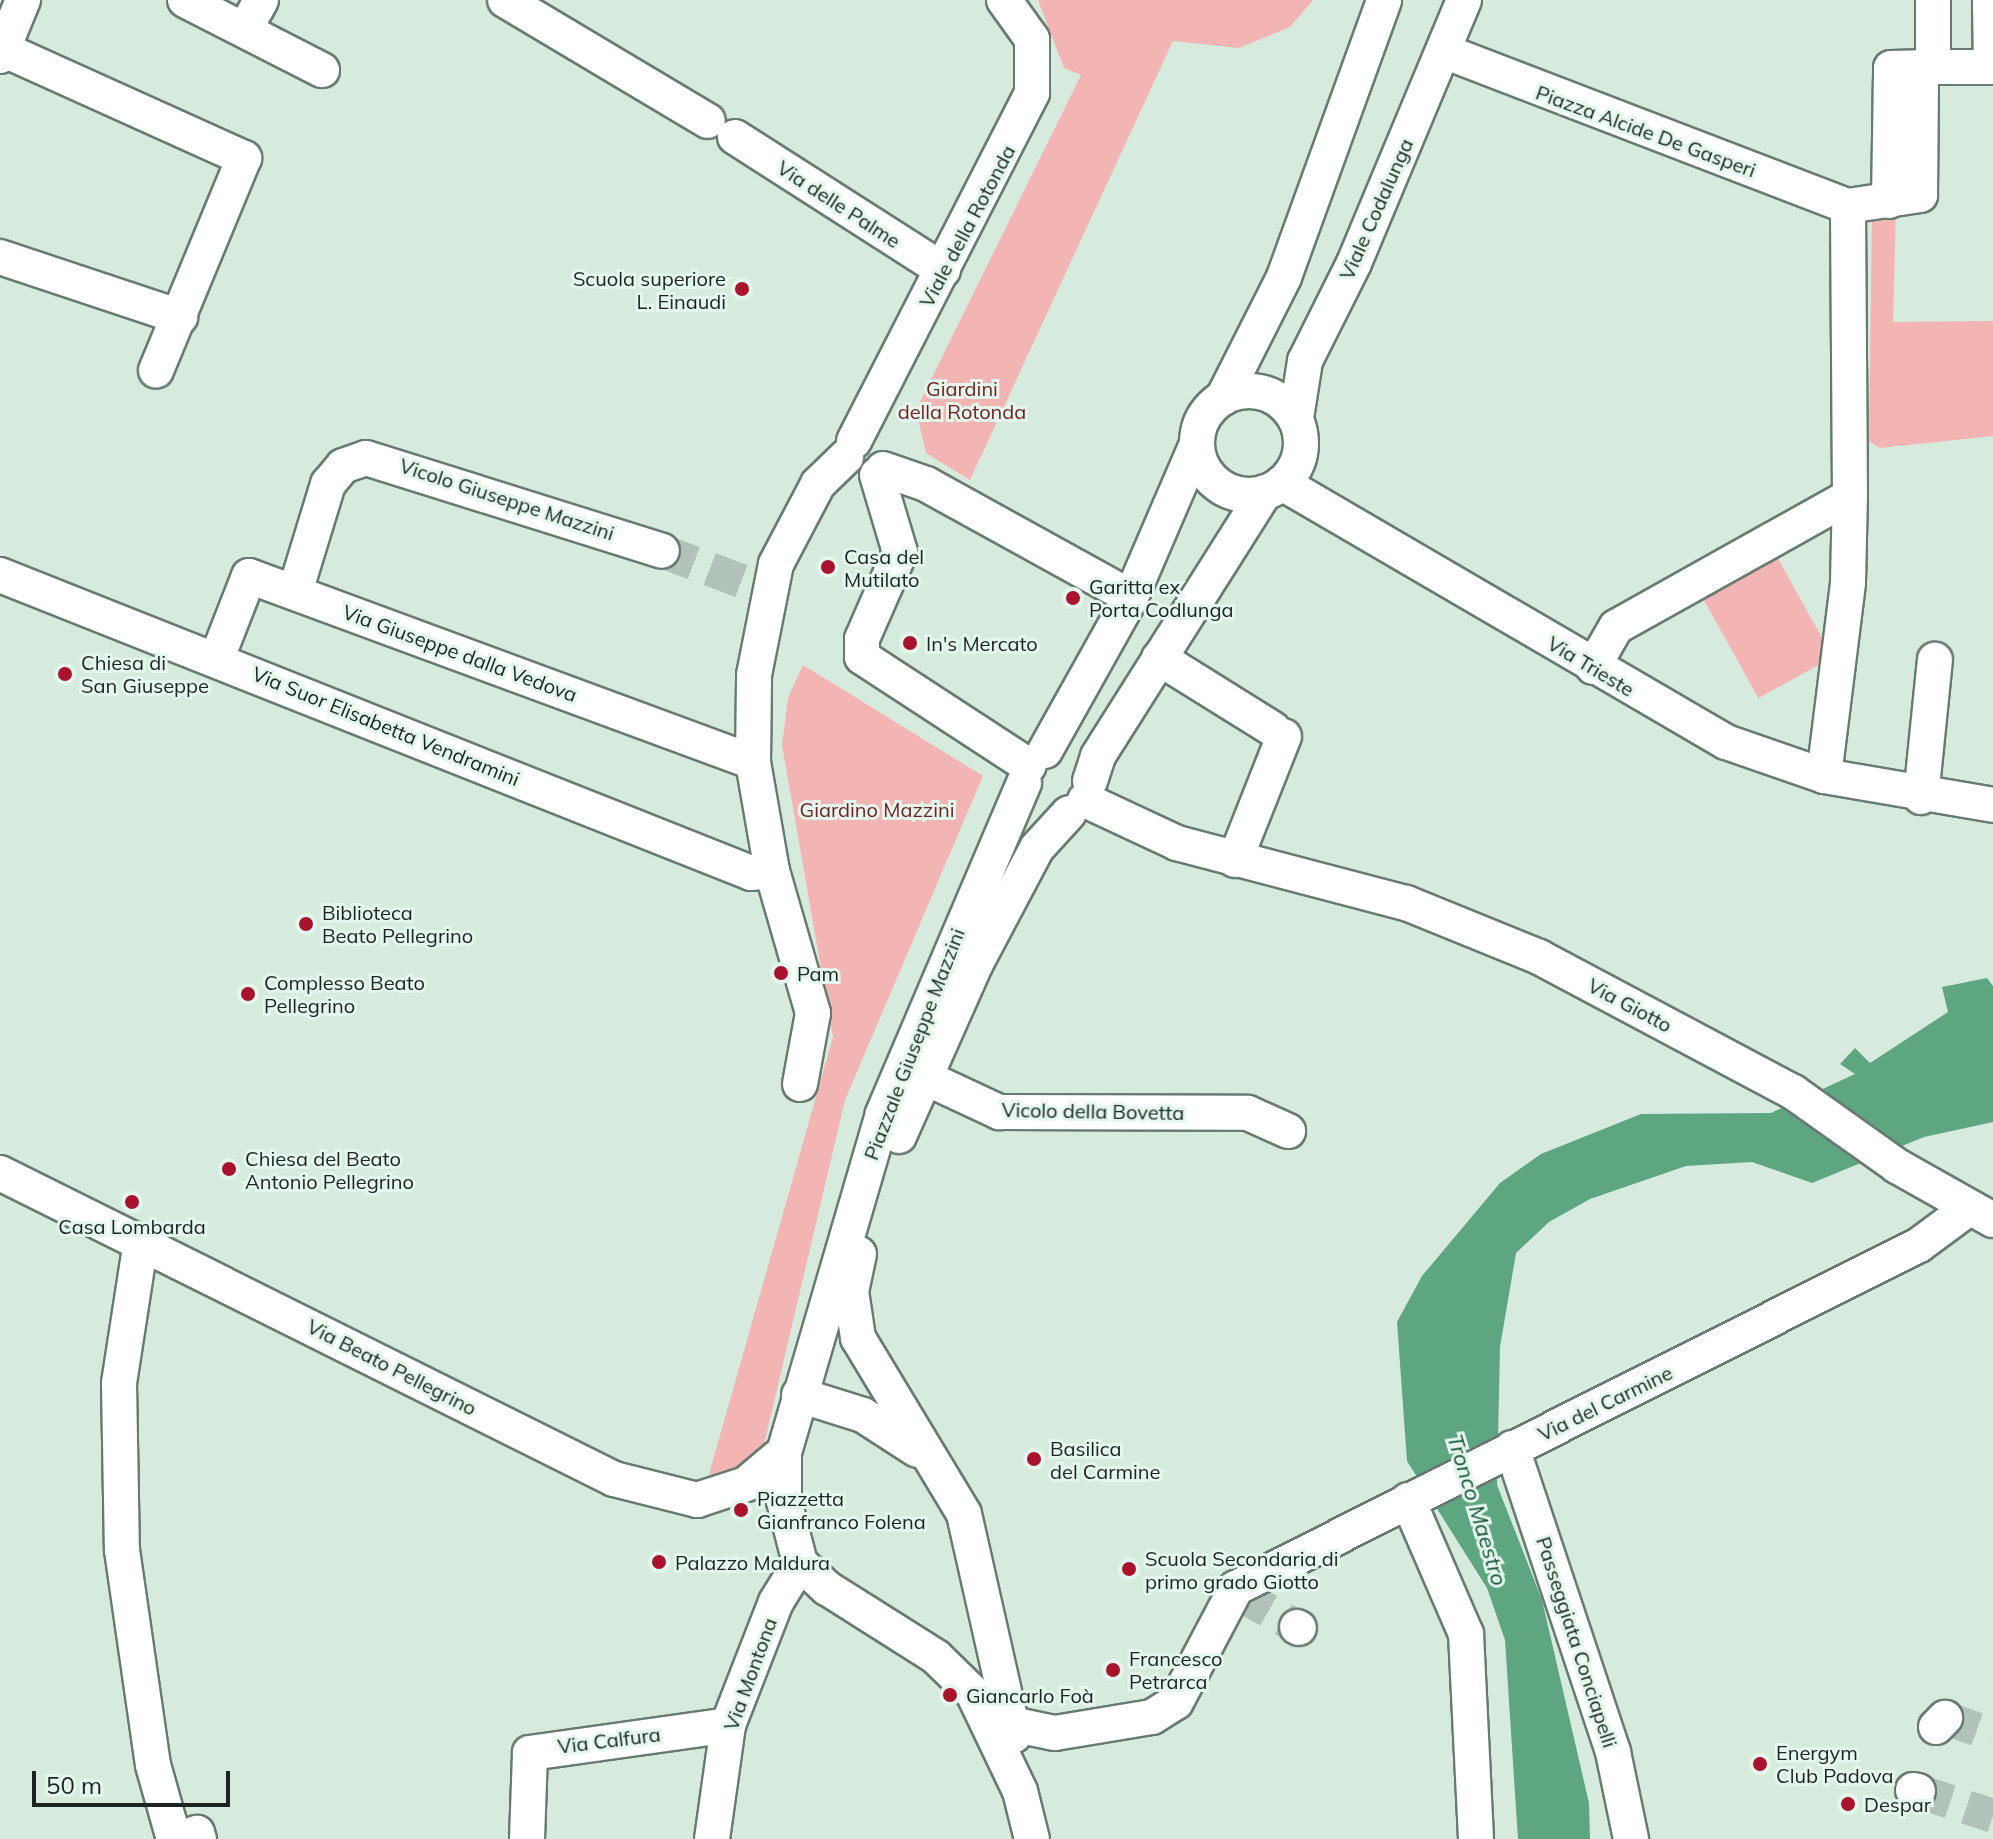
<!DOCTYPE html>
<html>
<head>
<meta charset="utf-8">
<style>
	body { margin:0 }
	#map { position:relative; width:1993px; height:1839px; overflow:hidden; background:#d6eade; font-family:Mulish,sans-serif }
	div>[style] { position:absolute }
	.green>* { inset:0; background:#f3b5b3; transform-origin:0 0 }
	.water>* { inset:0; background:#5ea582 }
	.minor-tunnel>* { height:34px; margin-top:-17px; transform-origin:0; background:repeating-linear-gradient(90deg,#b1c2b8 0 34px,transparent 0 51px) }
	.roads { filter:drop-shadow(2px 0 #687b70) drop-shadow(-2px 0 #687b70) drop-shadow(0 2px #687b70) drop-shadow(0 -2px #687b70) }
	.minor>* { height:34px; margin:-17px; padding:0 17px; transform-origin:17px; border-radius:17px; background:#fff }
	.minor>.ring { margin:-17px; padding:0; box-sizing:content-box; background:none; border:34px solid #fff; border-radius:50% }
	.dots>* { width:22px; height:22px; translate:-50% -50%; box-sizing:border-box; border:4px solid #e3f7ec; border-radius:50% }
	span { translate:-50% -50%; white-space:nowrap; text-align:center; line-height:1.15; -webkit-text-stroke:6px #e3f7ec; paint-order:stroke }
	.street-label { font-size:20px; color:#1c2420 }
	.poi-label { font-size:20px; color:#1c2420 }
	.right { translate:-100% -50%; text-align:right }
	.left { translate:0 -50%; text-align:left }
	.park-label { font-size:20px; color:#731d24 }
	.water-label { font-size:22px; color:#1b533a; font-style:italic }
	.scale { position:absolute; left:32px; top:1771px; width:198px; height:36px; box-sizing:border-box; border:4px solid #1c2420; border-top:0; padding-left:10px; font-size:24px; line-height:28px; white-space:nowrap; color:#1c2420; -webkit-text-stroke:6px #e3f7ec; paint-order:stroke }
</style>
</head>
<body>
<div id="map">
	<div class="green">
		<i style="clip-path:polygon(1038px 0,1313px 0,1290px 27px,1239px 48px,1173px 41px,970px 480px,926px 453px,916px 410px,1081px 75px,1064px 68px)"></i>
		<i style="clip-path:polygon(1896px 210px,1893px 322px,1993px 321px,1993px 436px,1880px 448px,1869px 441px,1872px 213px)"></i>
		<i style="left:1775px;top:553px;width:119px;height:85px;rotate:61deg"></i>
		<i style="clip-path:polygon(803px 665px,983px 776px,845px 1100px,759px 1466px,742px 1476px,709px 1474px,833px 1037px,782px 745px,788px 698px)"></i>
	</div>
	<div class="water">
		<i style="clip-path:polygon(1987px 978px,1993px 986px,1993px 1122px,1924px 1137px,1812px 1183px,1752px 1162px,1686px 1166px,1590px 1199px,1549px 1222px,1516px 1253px,1500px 1347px,1497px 1485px,1542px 1600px,1589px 1803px,1590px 1839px,1518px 1839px,1505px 1640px,1487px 1588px,1407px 1461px,1397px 1322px,1422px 1276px,1500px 1183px,1541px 1154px,1641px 1114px,1771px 1113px,1855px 1074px,1840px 1064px,1855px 1048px,1870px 1063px,1948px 1012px,1942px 987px)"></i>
	</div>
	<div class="minor-tunnel">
		<i style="left:662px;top:551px;width:85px;rotate:20.8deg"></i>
		<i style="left:1239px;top:1594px;width:67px;rotate:29.6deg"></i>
		<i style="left:1945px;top:1718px;width:51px;rotate:19.5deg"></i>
		<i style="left:1918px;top:1791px;width:79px;rotate:18.4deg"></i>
	</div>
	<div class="roads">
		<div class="minor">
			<i style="left:185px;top:0;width:154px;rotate:27.1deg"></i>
			<i style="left:505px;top:0;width:236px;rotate:30.8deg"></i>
			<i style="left:1933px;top:0;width:67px;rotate:90deg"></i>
			<i style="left:1933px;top:67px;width:58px"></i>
			<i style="left:1991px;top:67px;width:67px;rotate:-90.9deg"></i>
			<i style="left:245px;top:29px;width:33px;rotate:-61deg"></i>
			<i style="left:0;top:48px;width:268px;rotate:24.3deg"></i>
			<i style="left:244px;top:158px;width:230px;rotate:112.5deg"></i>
			<i style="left:1446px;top:52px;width:430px;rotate:21deg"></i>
			<i style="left:1848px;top:206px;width:73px;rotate:-8.7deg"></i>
			<i style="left:1920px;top:195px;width:127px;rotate:-89.5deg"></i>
			<i style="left:0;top:56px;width:61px;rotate:-67.7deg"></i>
			<i style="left:735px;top:137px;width:247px;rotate:32.6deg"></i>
			<i style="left:1889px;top:201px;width:133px;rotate:-89.1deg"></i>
			<i style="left:1891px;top:68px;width:42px;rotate:-1.4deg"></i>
			<i style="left:0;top:257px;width:190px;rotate:18.4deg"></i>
			<i class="ring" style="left:1197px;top:391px;width:70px;height:70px"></i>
			<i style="left:1223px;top:398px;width:136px;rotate:-63.2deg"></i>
			<i style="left:1284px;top:277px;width:294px;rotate:-70.1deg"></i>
			<i style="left:1296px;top:418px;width:58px;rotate:-81deg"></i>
			<i style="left:1305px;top:361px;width:110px;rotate:-63.4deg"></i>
			<i style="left:1354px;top:263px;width:285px;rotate:-67.3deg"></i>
			<i style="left:854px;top:441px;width:391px;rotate:-62.9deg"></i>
			<i style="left:1032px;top:93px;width:54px;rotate:-90deg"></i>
			<i style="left:1032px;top:39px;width:48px;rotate:-125.7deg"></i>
			<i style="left:883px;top:469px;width:46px;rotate:19.2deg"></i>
			<i style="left:926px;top:484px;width:234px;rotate:28.9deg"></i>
			<i style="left:877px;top:475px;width:80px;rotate:73.4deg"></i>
			<i style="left:900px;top:552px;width:95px;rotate:113.6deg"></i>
			<i style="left:862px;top:639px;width:18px;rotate:90deg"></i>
			<i style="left:862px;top:657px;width:199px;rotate:33.1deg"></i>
			<i style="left:1282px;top:483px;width:514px;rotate:30.26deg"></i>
			<i style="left:1726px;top:742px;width:104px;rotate:19.1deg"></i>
			<i style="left:1824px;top:776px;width:171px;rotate:9.7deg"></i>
			<i style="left:0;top:575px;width:808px;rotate:21.64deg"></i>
			<i style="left:751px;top:873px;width:21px;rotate:-5deg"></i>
			<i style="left:295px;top:592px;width:113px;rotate:-73deg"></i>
			<i style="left:328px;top:484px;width:23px;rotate:-50deg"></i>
			<i style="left:343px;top:466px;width:24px;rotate:-19deg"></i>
			<i style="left:366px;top:458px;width:310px;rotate:17.4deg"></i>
			<i style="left:217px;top:658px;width:88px;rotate:-68.7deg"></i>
			<i style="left:249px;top:576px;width:537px;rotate:20.26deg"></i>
			<i style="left:1159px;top:658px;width:134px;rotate:31.9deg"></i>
			<i style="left:1593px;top:667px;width:46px;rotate:-60.1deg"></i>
			<i style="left:1616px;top:627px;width:268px;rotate:-29.2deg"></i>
			<i style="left:1850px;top:496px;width:290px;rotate:-90.4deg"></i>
			<i style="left:1045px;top:751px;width:176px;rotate:-60.8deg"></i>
			<i style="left:1131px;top:597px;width:167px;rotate:-66.7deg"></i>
			<i style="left:1824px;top:776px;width:195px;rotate:-82.9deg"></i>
			<i style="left:1848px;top:582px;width:86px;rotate:-88.7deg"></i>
			<i style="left:1090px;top:781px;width:26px;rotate:-72deg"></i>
			<i style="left:1098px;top:756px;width:312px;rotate:-57.7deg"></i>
			<i style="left:1024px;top:783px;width:360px;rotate:113.1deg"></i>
			<i style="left:883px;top:1114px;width:352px;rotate:106.3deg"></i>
			<i style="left:784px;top:1452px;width:49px;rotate:90deg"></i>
			<i style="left:784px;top:1501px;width:64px;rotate:75.5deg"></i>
			<i style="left:800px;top:1563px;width:37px;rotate:43deg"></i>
			<i style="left:827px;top:1588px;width:129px;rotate:32.3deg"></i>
			<i style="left:936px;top:1657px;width:52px;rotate:44.2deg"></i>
			<i style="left:973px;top:1693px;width:109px;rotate:64.4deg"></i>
			<i style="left:1020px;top:1791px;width:49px;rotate:76deg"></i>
			<i style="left:1921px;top:797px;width:138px;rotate:-84.2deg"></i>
			<i style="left:1085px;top:800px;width:102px;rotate:25.1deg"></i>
			<i style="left:1177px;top:843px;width:237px;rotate:14.7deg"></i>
			<i style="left:1406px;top:903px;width:144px;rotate:22.1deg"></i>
			<i style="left:1539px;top:957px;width:288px;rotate:28deg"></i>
			<i style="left:1793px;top:1092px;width:128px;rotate:35.4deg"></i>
			<i style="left:1897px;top:1166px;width:110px;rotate:29.4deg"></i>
			<i style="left:1235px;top:860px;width:133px;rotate:-68.4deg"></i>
			<i style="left:907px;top:1069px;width:102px;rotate:25.1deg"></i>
			<i style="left:999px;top:1112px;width:249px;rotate:0.2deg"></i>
			<i style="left:1248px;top:1113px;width:44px;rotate:24.2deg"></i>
			<i style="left:800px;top:1084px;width:72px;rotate:-79.6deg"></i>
			<i style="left:813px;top:1013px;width:148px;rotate:-106.1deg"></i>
			<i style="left:772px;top:871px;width:111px;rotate:-99.9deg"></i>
			<i style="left:753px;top:762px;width:87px;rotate:-89.3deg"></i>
			<i style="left:754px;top:675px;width:113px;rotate:-78.8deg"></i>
			<i style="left:776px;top:564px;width:90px;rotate:-62.3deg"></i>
			<i style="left:818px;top:484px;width:39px;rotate:-44deg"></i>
			<i style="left:899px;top:1136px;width:187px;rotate:-66deg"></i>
			<i style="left:975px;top:965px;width:132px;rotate:-62.1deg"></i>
			<i style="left:1037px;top:848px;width:47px;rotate:-47.6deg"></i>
			<i style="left:0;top:1173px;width:686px;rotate:26.49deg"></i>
			<i style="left:614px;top:1479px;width:86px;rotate:14.2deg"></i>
			<i style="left:697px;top:1500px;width:52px;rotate:-18.1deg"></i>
			<i style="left:746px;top:1484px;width:50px;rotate:-40.1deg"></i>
			<i style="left:141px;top:1241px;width:144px;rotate:98.8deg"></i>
			<i style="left:119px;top:1383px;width:167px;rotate:89deg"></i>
			<i style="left:122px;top:1550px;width:217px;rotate:81.8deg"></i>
			<i style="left:153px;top:1765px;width:77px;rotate:74.2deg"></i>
			<i style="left:859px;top:1254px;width:38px;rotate:102deg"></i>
			<i style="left:851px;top:1291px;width:48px;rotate:81.5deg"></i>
			<i style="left:858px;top:1338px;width:205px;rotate:58.9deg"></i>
			<i style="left:964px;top:1514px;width:227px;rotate:77.3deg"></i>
			<i style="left:799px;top:1395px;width:67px;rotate:17.4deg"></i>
			<i style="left:863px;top:1415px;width:64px;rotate:32.9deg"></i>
			<i style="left:1512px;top:1448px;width:320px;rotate:71.6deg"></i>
			<i style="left:1613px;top:1752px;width:89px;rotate:78.3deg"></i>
			<i style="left:1408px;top:1500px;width:146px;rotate:66.6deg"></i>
			<i style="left:1466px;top:1634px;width:205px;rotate:87.2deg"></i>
			<i style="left:1297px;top:1627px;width:2px;rotate:27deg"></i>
			<i style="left:980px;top:1703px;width:37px;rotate:34deg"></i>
			<i style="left:1011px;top:1724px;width:45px;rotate:11.6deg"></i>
			<i style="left:1055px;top:1733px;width:98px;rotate:-9.4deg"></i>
			<i style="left:1152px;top:1717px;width:28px;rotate:-32deg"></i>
			<i style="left:1176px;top:1702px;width:129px;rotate:-62.2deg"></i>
			<i style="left:1236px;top:1588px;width:764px;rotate:-26.67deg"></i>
			<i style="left:1919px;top:1245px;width:62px;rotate:-36.5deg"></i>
			<i style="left:1936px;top:1727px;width:13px;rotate:-45deg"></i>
			<i style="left:1913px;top:1790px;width:5px;rotate:11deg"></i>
			<i style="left:178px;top:1839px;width:20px;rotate:-18deg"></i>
			<i style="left:197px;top:1833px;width:6px;rotate:72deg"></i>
			<i style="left:527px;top:1839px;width:86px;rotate:-88deg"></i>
			<i style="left:530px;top:1753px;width:200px;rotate:-8deg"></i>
			<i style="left:712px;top:1839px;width:115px;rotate:-82deg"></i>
			<i style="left:728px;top:1725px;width:132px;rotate:-68.7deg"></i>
			<i style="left:776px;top:1602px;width:46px;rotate:-58.4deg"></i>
		</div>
	</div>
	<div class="dots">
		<i style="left:742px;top:289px;background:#a9132d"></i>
		<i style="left:828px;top:567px;background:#a9132d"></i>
		<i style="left:1073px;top:598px;background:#a9132d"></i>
		<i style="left:910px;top:643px;background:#a9132d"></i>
		<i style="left:65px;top:674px;background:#a9132d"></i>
		<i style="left:306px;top:924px;background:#a9132d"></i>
		<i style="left:781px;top:973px;background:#a9132d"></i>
		<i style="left:248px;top:994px;background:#a9132d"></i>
		<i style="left:229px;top:1169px;background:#a9132d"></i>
		<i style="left:132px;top:1202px;background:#a9132d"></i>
		<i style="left:1034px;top:1459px;background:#a9132d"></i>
		<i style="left:741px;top:1510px;background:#a9132d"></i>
		<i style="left:659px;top:1562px;background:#a9132d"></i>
		<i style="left:1129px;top:1569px;background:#a9132d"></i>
		<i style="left:1113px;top:1670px;background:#a9132d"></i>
		<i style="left:950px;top:1695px;background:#a9132d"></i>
		<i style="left:1760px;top:1764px;background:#a9132d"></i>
		<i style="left:1848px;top:1804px;background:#a9132d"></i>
	</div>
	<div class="street-label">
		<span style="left:1646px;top:131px;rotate:20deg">Piazza Alcide De Gasperi</span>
		<span style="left:839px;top:204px;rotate:33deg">Via delle Palme</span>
		<span style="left:1376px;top:209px;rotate:-66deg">Viale Codalunga</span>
		<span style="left:967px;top:226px;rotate:-62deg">Viale della Rotonda</span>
		<span style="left:507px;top:499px;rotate:18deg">Vicolo Giuseppe Mazzini</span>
		<span style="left:460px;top:653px;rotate:20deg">Via Giuseppe dalla Vedova</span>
		<span style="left:1591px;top:666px;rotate:31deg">Via Trieste</span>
		<span style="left:386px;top:726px;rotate:22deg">Via Suor Elisabetta Vendramini</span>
		<span style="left:1630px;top:1005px;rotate:28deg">Via Giotto</span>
		<span style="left:914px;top:1044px;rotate:-69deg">Piazzale Giuseppe Mazzini</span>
		<span style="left:1093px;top:1111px;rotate:1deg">Vicolo della Bovetta</span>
		<span style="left:392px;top:1367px;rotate:27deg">Via Beato Pellegrino</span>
		<span style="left:1605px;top:1403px;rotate:-26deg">Via del Carmine</span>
		<span style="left:1577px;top:1642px;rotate:72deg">Passeggiata Conciapelli</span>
		<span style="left:750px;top:1674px;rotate:-70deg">Via Montona</span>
		<span style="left:609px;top:1740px;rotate:-7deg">Via Calfura</span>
	</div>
	<div class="poi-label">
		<span class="right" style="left:726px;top:290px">Scuola superiore<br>L. Einaudi</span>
		<span class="left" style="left:844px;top:568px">Casa del<br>Mutilato</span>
		<span class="left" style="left:1089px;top:598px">Garitta ex<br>Porta Codlunga</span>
		<span class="left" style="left:926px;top:643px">In's Mercato</span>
		<span class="left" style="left:81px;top:674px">Chiesa di<br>San Giuseppe</span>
		<span class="left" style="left:322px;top:924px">Biblioteca<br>Beato Pellegrino</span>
		<span class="left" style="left:797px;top:973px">Pam</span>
		<span class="left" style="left:264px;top:994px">Complesso Beato<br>Pellegrino</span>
		<span class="left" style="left:245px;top:1170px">Chiesa del Beato<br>Antonio Pellegrino</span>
		<span style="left:132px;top:1226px">Casa Lombarda</span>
		<span class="left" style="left:1050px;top:1460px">Basilica<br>del Carmine</span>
		<span class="left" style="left:757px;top:1510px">Piazzetta<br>Gianfranco Folena</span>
		<span class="left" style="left:1145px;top:1570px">Scuola Secondaria di<br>primo grado Giotto</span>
		<span class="left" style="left:675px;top:1562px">Palazzo Maldura</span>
		<span class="left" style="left:1129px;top:1670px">Francesco<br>Petrarca</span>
		<span class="left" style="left:966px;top:1695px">Giancarlo Foà</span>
		<span class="left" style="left:1776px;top:1764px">Energym<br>Club Padova</span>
		<span class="left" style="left:1864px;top:1804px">Despar</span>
	</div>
	<div class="park-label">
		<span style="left:962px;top:400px">Giardini<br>della Rotonda</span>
		<span style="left:877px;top:809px">Giardino Mazzini</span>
	</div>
	<div class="water-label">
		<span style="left:1477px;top:1510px;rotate:73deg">Tronco Maestro</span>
	</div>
	<div class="scale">50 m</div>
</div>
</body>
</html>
